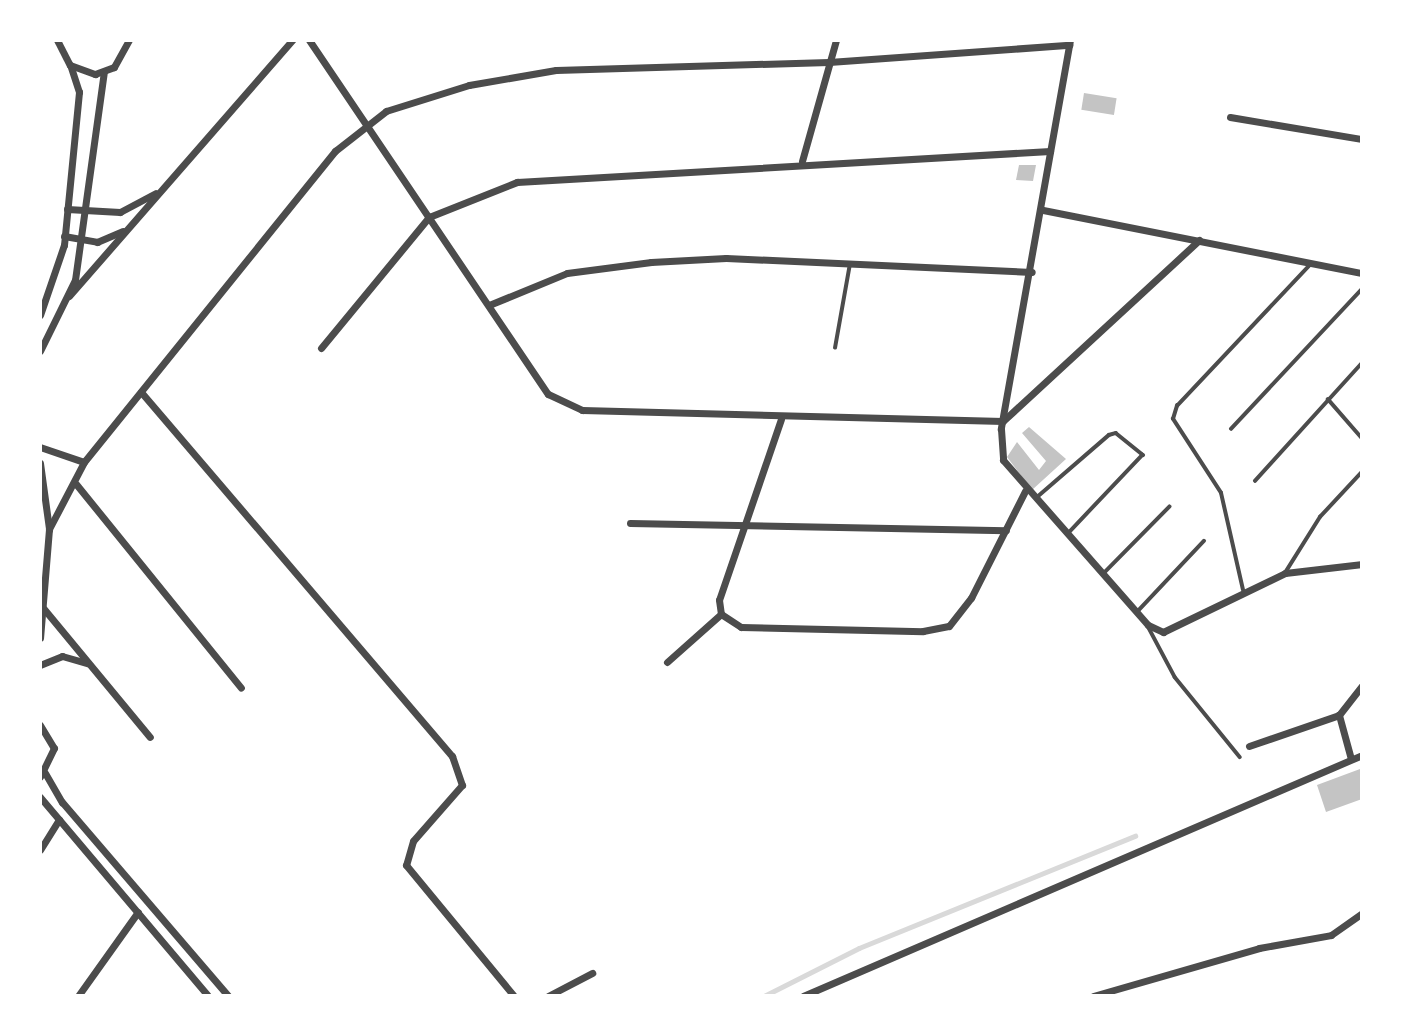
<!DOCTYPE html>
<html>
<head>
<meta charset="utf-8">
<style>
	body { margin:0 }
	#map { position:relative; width:1402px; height:1036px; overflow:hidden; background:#fff; font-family:Raleway,sans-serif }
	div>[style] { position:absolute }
	.stream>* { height:4.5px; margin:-2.25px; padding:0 2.25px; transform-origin:2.25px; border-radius:2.25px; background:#d9d9d9 }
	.building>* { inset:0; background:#c4c4c4; transform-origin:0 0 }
	.service>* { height:3.5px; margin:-1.75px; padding:0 1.75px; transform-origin:1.75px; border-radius:1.75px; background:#4c4c4c }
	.minor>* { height:7px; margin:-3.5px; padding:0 3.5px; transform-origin:3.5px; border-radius:3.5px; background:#4c4c4c }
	span { translate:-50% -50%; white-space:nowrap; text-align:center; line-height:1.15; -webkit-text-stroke:5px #fff; paint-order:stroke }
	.frame { position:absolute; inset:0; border:42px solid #fff; pointer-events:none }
</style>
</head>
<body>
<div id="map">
	<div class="stream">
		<i style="left:764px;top:996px;width:106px;rotate:-26.8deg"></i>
		<i style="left:859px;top:948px;width:298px;rotate:-22.1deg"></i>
	</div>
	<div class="building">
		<i style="left:1084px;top:93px;width:33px;height:17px;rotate:9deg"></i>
		<i style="clip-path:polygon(1019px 165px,1036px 165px,1033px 181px,1016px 180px)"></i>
		<i style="clip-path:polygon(1029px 427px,1066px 459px,1032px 490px,1007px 457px,1017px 442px,1039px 470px,1046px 461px,1022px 433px)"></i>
		<i style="clip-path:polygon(1360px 769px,1362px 799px,1326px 812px,1317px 785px)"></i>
	</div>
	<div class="service">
		<i style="left:835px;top:348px;width:85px;rotate:-79.9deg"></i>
		<i style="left:1328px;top:399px;width:52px;rotate:48.9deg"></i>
		<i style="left:1231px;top:429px;width:192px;rotate:-46.9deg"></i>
		<i style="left:1255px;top:481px;width:159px;rotate:-47.8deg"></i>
		<i style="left:1036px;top:498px;width:96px;rotate:-40.8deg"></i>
		<i style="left:1109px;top:435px;width:7px;rotate:-16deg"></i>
		<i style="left:1116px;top:433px;width:35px;rotate:39deg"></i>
		<i style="left:1143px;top:455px;width:109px;rotate:133.5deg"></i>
		<i style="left:1104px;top:573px;width:93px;rotate:-45.4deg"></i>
		<i style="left:1285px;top:573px;width:66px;rotate:-58deg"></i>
		<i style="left:1320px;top:517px;width:62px;rotate:-47deg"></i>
		<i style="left:1243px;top:590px;width:99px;rotate:-102.8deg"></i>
		<i style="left:1221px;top:493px;width:88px;rotate:-123deg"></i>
		<i style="left:1173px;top:419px;width:14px;rotate:-73deg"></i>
		<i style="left:1177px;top:406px;width:195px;rotate:-46.7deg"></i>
		<i style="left:1138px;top:611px;width:96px;rotate:-46.7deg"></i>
		<i style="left:1149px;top:628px;width:55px;rotate:62deg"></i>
		<i style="left:1175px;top:677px;width:103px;rotate:50.9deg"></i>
	</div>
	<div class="minor">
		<i style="left:57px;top:40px;width:28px;rotate:63deg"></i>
		<i style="left:70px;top:65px;width:27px;rotate:20deg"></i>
		<i style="left:95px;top:74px;width:20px;rotate:-20deg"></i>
		<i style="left:114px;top:67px;width:31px;rotate:-61deg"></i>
		<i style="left:309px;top:40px;width:427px;rotate:56deg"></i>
		<i style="left:548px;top:394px;width:38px;rotate:25deg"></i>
		<i style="left:582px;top:410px;width:421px;rotate:1.5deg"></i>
		<i style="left:1003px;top:421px;width:267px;rotate:-42.7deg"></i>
		<i style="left:1070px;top:40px;width:395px;rotate:100.1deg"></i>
		<i style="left:1001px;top:429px;width:31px;rotate:86deg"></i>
		<i style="left:1003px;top:460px;width:220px;rotate:48.7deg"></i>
		<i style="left:1148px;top:625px;width:17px;rotate:25deg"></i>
		<i style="left:1163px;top:632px;width:136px;rotate:-25.8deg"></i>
		<i style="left:1285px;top:573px;width:78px;rotate:-6.7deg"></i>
		<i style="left:1230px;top:117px;width:134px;rotate:9.5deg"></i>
		<i style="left:802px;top:161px;width:126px;rotate:-74.3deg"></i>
		<i style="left:67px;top:209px;width:53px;rotate:3.2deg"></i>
		<i style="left:120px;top:212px;width:40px;rotate:-28deg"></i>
		<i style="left:1043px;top:210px;width:325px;rotate:11.2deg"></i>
		<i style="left:64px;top:236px;width:34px;rotate:10deg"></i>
		<i style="left:97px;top:242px;width:28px;rotate:-23deg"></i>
		<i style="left:69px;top:296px;width:340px;rotate:-48.9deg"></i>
		<i style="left:489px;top:305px;width:84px;rotate:-22.3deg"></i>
		<i style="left:567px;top:273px;width:85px;rotate:-7.5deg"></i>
		<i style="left:651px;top:262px;width:75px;rotate:-3.1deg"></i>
		<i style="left:726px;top:258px;width:306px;rotate:2.6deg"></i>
		<i style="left:40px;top:315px;width:74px;rotate:-71.1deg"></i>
		<i style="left:64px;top:245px;width:154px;rotate:-84.4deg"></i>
		<i style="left:79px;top:92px;width:28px;rotate:-108deg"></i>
		<i style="left:321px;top:348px;width:170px;rotate:-50.5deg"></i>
		<i style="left:429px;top:217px;width:95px;rotate:-21.7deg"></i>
		<i style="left:517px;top:182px;width:534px;rotate:-3.33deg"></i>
		<i style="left:40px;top:351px;width:79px;rotate:-63.8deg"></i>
		<i style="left:75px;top:280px;width:210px;rotate:-82.1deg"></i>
		<i style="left:141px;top:392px;width:479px;rotate:49.5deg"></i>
		<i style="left:452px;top:756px;width:31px;rotate:71deg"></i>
		<i style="left:462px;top:785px;width:74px;rotate:131.2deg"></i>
		<i style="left:413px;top:841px;width:25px;rotate:106deg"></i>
		<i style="left:406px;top:865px;width:170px;rotate:50.5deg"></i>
		<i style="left:781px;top:419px;width:191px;rotate:108.9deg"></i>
		<i style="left:719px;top:600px;width:14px;rotate:82deg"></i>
		<i style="left:721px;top:614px;width:24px;rotate:33deg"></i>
		<i style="left:741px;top:627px;width:182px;rotate:1.3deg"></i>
		<i style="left:923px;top:631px;width:26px;rotate:-11deg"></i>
		<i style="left:949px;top:626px;width:36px;rotate:-52deg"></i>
		<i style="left:971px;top:598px;width:120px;rotate:-63.2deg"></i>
		<i style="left:40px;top:447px;width:46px;rotate:18.8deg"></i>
		<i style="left:40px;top:463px;width:67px;rotate:82.2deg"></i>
		<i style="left:49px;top:529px;width:109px;rotate:94.7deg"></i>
		<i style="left:76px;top:484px;width:262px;rotate:51deg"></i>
		<i style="left:630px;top:523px;width:376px;rotate:1.1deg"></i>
		<i style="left:49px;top:529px;width:76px;rotate:-62.4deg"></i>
		<i style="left:84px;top:462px;width:400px;rotate:-51.1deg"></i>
		<i style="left:335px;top:151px;width:65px;rotate:-38.1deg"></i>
		<i style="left:386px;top:111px;width:87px;rotate:-17.4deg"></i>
		<i style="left:469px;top:85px;width:88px;rotate:-9.8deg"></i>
		<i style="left:556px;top:70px;width:273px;rotate:-1.7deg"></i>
		<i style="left:829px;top:62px;width:241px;rotate:-4.1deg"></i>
		<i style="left:44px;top:609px;width:166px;rotate:50.4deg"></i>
		<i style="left:667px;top:662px;width:72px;rotate:-41.6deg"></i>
		<i style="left:40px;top:665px;width:24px;rotate:-22deg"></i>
		<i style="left:62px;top:656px;width:26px;rotate:16deg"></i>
		<i style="left:40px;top:725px;width:27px;rotate:59deg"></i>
		<i style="left:54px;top:748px;width:32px;rotate:116deg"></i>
		<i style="left:1249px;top:746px;width:95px;rotate:-19deg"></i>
		<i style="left:1351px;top:759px;width:46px;rotate:-105.3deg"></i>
		<i style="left:1339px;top:715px;width:37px;rotate:-52deg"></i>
		<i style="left:45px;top:773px;width:34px;rotate:60deg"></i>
		<i style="left:62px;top:802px;width:255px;rotate:49.4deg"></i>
		<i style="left:40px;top:797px;width:260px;rotate:49.8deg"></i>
		<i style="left:40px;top:850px;width:36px;rotate:-58deg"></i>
		<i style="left:78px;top:996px;width:103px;rotate:-54.5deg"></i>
		<i style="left:548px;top:996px;width:50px;rotate:-27.6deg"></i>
		<i style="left:803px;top:996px;width:609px;rotate:-23.32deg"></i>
		<i style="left:1093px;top:996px;width:173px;rotate:-16.1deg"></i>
		<i style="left:1259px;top:948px;width:73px;rotate:-10.2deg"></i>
		<i style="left:1331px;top:935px;width:38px;rotate:-35deg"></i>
	</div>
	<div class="frame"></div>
</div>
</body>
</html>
